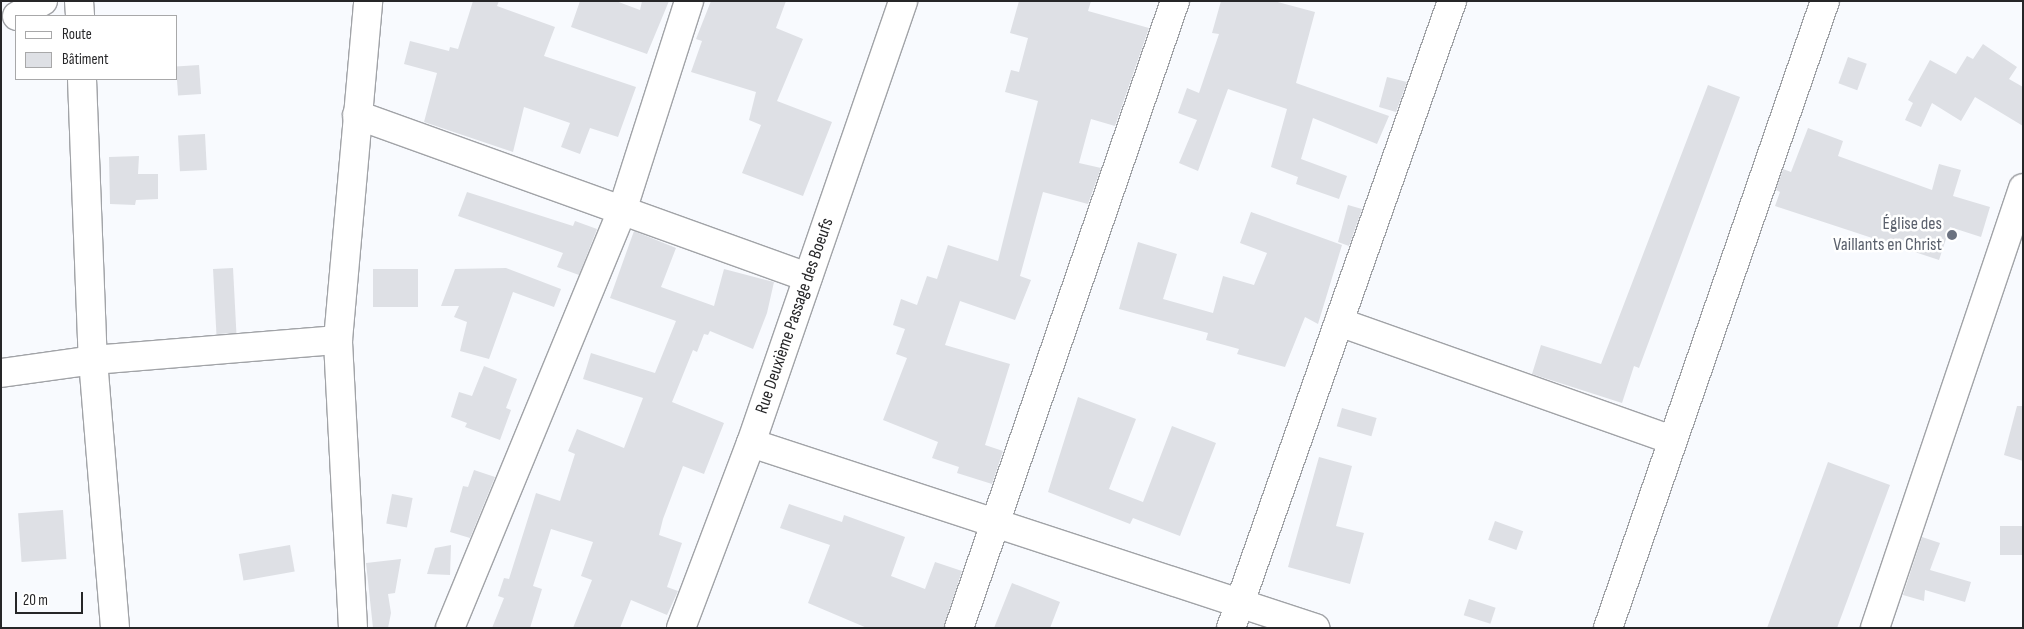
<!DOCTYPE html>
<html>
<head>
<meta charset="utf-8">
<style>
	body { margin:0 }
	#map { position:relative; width:2024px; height:629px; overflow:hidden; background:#f8fafe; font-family:"Sofia Sans Condensed",sans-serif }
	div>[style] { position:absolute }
	.building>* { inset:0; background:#dee0e5; transform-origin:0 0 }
	.roads { filter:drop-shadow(1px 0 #a1a3a7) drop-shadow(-1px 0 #a1a3a7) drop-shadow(0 1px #a1a3a7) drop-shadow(0 -1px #a1a3a7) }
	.minor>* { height:28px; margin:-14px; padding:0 14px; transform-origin:14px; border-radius:14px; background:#fff }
	.dots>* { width:14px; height:14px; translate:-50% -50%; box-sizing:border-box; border:2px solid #fff; border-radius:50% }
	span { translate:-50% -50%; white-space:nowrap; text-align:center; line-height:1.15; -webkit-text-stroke:5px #fff; paint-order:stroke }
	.worship-label { font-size:18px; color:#5b616d }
	.right { translate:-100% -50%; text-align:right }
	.street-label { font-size:18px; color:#262628 }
	.frame { position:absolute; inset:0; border:2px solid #262628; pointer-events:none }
	.legend { position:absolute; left:15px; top:15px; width:162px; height:65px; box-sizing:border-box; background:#fff; border:1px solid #a8a8a9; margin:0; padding:6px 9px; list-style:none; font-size:15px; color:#262628 }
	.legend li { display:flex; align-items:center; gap:10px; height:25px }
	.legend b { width:25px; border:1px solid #a8a8a9 }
	.scale { position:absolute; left:15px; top:592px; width:68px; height:22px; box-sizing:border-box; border:2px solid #262628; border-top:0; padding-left:6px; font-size:15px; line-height:18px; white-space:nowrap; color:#262628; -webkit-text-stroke:4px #fff; paint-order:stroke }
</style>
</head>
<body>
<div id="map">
	<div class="building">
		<i style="clip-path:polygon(473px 1px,499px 1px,497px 6px,555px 27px,544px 56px,636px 87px,618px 137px,590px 128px,580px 154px,561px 147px,570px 123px,524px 107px,513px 152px,424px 122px,437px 73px,404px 64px,410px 41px,449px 51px,450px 47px,458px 49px)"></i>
		<i style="clip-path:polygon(580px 1px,616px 1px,640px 10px,642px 1px,669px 1px,647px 54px,571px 27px)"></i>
		<i style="clip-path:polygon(711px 1px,786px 1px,776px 28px,803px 39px,777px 101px,832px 122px,803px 196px,742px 173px,761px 125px,749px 120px,756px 92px,691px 72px,702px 41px,696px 39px)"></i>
		<i style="clip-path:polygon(1019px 1px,1091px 1px,1088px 11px,1149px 28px,1115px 126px,1091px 119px,1079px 163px,1101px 168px,1088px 204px,1043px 192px,1020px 276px,1031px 280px,1015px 320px,960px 301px,945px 345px,1010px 364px,985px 445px,1003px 451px,992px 484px,957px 473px,959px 467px,932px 458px,938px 442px,883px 420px,907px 358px,896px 354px,905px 329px,893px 325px,901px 299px,917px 305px,927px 276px,937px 279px,948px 245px,998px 261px,1038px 101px,1005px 92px,1011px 70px,1019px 72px,1028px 38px,1010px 33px)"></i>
		<i style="clip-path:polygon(1221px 1px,1274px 1px,1315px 12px,1296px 83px,1389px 116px,1377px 144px,1313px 118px,1301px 159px,1347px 176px,1339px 199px,1296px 184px,1298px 177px,1271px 167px,1287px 109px,1228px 89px,1198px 171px,1179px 163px,1197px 120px,1178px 113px,1187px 88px,1199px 93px,1219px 34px,1212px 33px)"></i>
		<i style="clip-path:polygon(1983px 44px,2017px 67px,2009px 79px,2023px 87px,2023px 126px,1975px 97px,1961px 121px,1932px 103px,1921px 127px,1905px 120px,1913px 103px,1908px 100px,1930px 60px,1956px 74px,1967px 56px,1973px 59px)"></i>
		<i style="left:1848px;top:57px;width:20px;height:28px;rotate:20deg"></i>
		<i style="left:199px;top:65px;width:29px;height:23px;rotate:86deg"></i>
		<i style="clip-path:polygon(1387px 77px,1407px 82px,1396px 112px,1379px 107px)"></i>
		<i style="clip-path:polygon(1708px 85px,1740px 97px,1639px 368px,1634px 366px,1622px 403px,1532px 374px,1541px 345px,1601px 364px)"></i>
		<i style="clip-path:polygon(1808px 128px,1843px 141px,1838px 156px,1932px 190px,1939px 164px,1961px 170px,1953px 196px,1990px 207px,1981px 237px,1950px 227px,1939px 260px,1775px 206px,1780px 192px,1776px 190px,1783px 169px,1791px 172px)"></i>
		<i style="left:205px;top:134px;width:36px;height:27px;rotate:87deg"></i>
		<i style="clip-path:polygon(139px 156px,138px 174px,158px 174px,158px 199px,136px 200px,135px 205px,110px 204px,109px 157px)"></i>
		<i style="clip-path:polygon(467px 192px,573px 226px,575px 221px,597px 229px,579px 275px,557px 267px,563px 253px,458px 216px)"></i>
		<i style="clip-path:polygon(1348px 205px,1362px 209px,1349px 246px,1338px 242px)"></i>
		<i style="clip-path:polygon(1251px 212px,1342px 245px,1318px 324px,1305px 317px,1285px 367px,1237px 354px,1239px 349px,1206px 340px,1208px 333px,1119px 309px,1138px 242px,1177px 254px,1163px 299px,1213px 313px,1223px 276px,1254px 285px,1267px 253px,1240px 243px)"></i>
		<i style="clip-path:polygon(634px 231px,676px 248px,661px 287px,714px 306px,724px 269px,774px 282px,767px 313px,753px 349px,710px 331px,708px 335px,704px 334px,697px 352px,693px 350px,672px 402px,724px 423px,704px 474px,683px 466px,663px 519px,659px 535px,682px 543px,667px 587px,678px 591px,667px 615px,631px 600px,620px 628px,573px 628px,592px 580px,581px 576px,593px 542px,551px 529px,533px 586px,542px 589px,530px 628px,492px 628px,504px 598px,498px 596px,504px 578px,509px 579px,536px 493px,560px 501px,575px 454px,568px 451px,577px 429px,624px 448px,643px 398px,583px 379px,591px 353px,655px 373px,676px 321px,610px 298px)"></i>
		<i style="left:233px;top:268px;width:65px;height:20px;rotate:87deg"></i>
		<i style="clip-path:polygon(506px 268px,561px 289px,554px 307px,513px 292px,489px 359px,460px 351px,467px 322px,454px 317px,459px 306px,441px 306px,455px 269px)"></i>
		<i style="left:373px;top:269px;width:45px;height:38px"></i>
		<i style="clip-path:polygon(484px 366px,517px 379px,506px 408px,511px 410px,500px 440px,465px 427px,467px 423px,451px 417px,459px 392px,472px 396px)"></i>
		<i style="clip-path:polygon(1078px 397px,1136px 419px,1109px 489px,1143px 502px,1172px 426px,1216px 443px,1180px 536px,1133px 518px,1130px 524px,1048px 492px)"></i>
		<i style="clip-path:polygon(2017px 406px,2023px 406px,2023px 461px,2004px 455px)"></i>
		<i style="left:1342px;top:408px;width:36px;height:19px;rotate:16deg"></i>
		<i style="clip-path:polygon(1319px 457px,1352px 466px,1336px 526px,1364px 533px,1350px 584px,1288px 567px)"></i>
		<i style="clip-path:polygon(1828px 462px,1890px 485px,1837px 628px,1767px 628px)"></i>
		<i style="clip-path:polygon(474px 470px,495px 477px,470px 538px,450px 532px,463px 486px,468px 487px)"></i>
		<i style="left:392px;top:494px;width:21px;height:30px;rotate:11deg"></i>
		<i style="clip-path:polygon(789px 504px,842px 522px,844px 515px,905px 537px,891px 576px,925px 589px,935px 562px,962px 571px,943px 628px,867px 628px,808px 603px,830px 545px,780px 528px)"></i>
		<i style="left:63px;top:510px;width:49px;height:45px;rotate:86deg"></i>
		<i style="left:1495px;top:521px;width:30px;height:20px;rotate:20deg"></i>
		<i style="left:2000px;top:526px;width:23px;height:29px"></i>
		<i style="clip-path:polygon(1922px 537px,1940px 543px,1930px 570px,1971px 582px,1965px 602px,1925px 590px,1924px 601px,1903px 595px)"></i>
		<i style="left:290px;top:545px;width:27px;height:52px;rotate:80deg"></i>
		<i style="clip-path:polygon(451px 545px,450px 575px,427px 574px,435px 548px)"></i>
		<i style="clip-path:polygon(401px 559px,395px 593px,388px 594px,391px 613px,388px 628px,373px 628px,366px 563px)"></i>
		<i style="clip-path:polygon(1012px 583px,1060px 602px,1050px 628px,994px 628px)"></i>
		<i style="left:1469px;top:599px;width:28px;height:17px;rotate:18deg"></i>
	</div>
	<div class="roads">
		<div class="minor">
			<i style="left:79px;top:1px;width:15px;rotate:86deg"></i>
			<i style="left:17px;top:16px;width:30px;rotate:-30deg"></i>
			<i style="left:82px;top:79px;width:281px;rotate:87.8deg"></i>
			<i style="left:93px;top:360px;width:269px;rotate:85.3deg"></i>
			<i style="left:357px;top:115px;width:479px;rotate:19.8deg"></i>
			<i style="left:1339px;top:322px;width:354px;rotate:19.5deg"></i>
			<i style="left:1px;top:373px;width:93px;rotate:-8deg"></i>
			<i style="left:93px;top:360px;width:246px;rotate:-4.7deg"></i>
			<i style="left:751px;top:443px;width:594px;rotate:18.16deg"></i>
			<i style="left:353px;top:628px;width:288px;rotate:-93deg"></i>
			<i style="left:338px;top:340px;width:340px;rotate:-84.9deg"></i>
			<i style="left:450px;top:628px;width:454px;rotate:-67.6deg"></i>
			<i style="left:623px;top:208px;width:217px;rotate:-72.3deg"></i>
			<i style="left:681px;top:628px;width:198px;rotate:-69.3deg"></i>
			<i style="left:751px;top:443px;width:467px;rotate:-71deg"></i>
			<i style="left:959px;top:628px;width:663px;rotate:-70.99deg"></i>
			<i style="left:1231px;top:628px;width:665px;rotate:-70.58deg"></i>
			<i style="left:1608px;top:628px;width:663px;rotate:-70.91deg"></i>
			<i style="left:1875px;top:628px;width:464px;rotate:-71.4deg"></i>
		</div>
	</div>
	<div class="dots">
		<i style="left:1952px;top:235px;background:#6b7280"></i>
	</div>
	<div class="worship-label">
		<span class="right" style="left:1942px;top:235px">Église des<br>Vaillants en Christ</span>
	</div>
	<div class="street-label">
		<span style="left:795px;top:316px;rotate:-71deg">Rue Deuxième Passage des Boeufs</span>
	</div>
	<div class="frame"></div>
	<ul class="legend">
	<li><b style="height:6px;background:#fff"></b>Route</li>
	<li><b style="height:14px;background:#dee0e5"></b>Bâtiment</li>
	</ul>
	<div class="scale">20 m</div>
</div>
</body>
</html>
